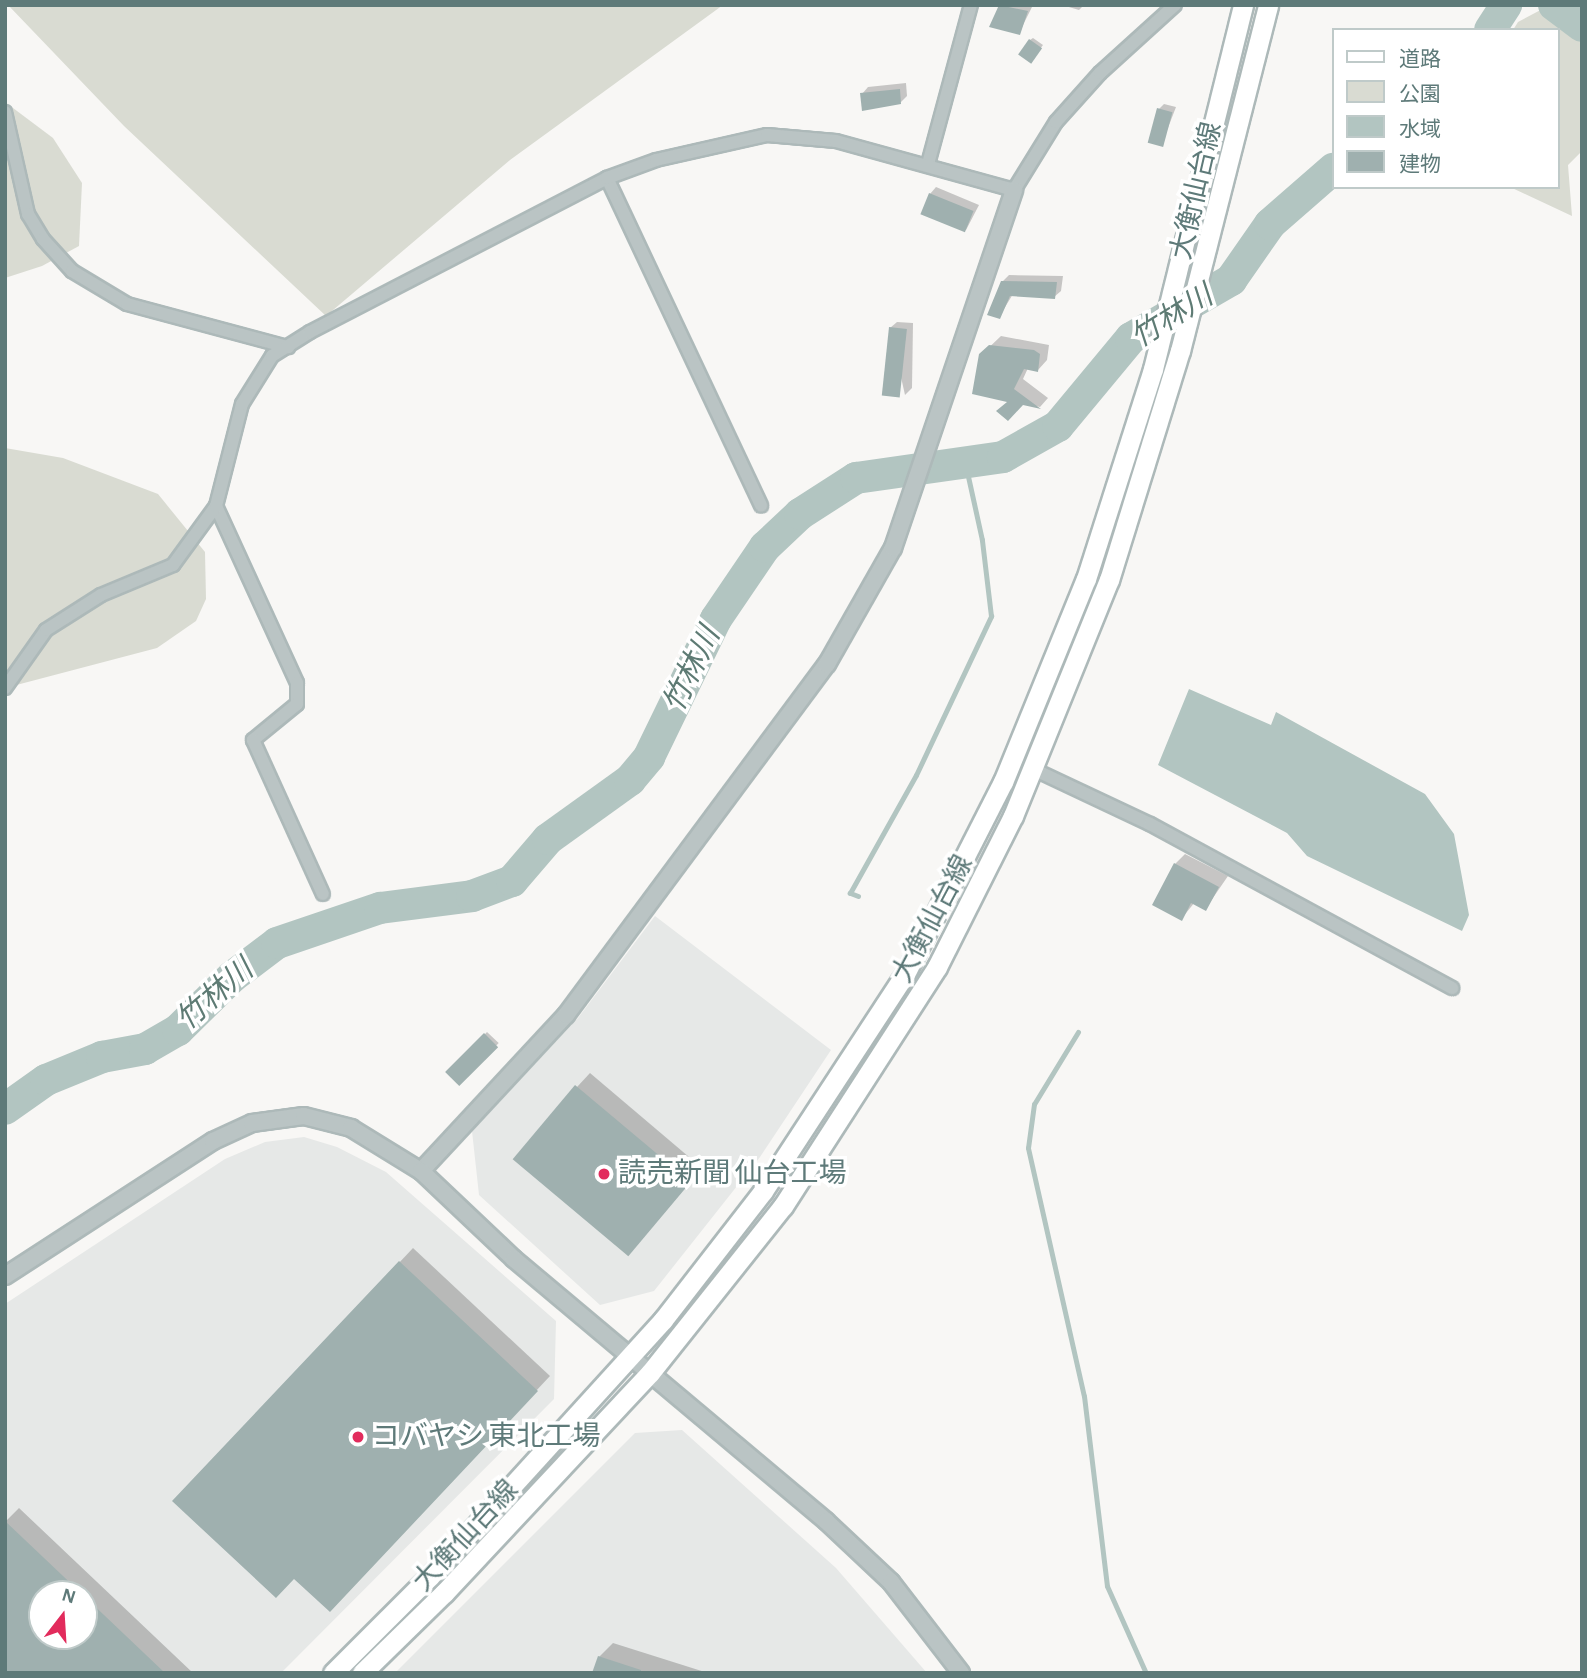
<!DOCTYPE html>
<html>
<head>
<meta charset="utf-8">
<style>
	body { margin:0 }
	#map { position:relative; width:1587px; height:1678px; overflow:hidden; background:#f8f7f5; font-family:"Alegreya Sans","Noto Sans JP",sans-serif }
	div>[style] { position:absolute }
	.built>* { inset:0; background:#e6e8e7 }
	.green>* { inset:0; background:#d9dbd2 }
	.water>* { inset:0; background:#b2c5c1 }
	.shadow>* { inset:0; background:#0003; transform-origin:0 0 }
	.stream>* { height:5px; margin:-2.5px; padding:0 2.5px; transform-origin:2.5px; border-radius:2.5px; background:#b2c5c1 }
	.river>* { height:32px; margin:-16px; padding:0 16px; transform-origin:16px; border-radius:16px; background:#b2c5c1 }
	.building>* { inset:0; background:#9fb0af; transform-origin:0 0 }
	.roads { filter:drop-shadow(2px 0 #adb9b9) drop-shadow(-2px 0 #adb9b9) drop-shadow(0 2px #adb9b9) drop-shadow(0 -2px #adb9b9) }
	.minor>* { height:12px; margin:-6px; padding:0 6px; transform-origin:6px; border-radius:6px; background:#bac4c4 }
	.tertiary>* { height:16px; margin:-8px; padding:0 8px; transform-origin:8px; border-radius:8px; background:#bac4c4 }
	.secondary>* { height:19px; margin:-9.5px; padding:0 9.5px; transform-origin:9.5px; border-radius:9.5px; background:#fff }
	.dots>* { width:19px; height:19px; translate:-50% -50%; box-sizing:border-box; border:4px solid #fff; border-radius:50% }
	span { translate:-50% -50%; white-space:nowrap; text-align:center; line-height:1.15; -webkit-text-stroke:7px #fff; paint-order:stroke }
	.street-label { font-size:28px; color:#5e7a79 }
	.poi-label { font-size:28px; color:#5e7a79 }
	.left { translate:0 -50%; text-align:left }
	.water-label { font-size:30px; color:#5e7b74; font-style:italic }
	.frame { position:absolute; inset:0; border:7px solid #5e7a79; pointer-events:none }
	.legend { position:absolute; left:1332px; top:28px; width:228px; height:161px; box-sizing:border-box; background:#fff; border:2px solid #bfcac9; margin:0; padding:9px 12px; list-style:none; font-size:21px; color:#5e7a79 }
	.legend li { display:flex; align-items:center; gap:14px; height:35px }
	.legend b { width:35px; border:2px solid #bfcac9 }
	.north { position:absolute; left:28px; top:1580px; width:70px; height:70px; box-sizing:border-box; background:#fff; border:2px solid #bfcac9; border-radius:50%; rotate:17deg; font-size:19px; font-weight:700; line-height:28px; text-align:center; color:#5e7a79 }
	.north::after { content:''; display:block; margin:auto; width:24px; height:32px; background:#e22b5c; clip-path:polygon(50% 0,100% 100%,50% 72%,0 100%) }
</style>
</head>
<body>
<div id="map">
	<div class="built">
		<i style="clip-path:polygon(655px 916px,831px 1050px,760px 1157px,654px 1291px,600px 1305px,479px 1195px,472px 1131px,578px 1018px)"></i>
		<i style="clip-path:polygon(evenodd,304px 1137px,337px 1147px,386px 1172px,556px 1321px,554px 1399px,281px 1673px,5px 1673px,5px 1304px,225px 1159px,265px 1142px,304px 1137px,42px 1594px,84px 1594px,84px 1636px,42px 1636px,42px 1594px)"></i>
		<i style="clip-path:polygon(682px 1430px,836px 1568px,927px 1673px,395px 1673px,635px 1433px)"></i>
	</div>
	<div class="green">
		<i style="clip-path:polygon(8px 5px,723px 5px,510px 160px,326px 316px,124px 126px)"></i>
		<i style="clip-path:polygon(1550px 5px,1582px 5px,1582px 151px,1568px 165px,1572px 216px,1510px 187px,1557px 187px,1557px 30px,1513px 30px,1518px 22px)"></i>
		<i style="clip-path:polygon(5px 102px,53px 138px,82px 183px,79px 246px,42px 266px,5px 278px)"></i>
		<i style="clip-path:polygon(5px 448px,63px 458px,158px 494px,205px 552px,206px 599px,196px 621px,157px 648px,5px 688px)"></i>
	</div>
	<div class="water">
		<i style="clip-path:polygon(1189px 689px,1271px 725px,1276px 712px,1425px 794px,1454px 834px,1469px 915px,1462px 931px,1307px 856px,1287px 833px,1158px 765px)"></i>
	</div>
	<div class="shadow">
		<i style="clip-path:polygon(1001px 5px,1033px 5px,1019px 33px,992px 26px)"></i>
		<i style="clip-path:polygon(1062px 5px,1084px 5px,1079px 10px)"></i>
		<i style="clip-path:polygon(1033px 38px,1043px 45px,1034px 57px,1030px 40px)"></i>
		<i style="clip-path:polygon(906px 83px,907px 96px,901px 102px,862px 94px,868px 87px)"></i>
		<i style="clip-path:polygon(1164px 104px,1176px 107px,1161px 146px,1159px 109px)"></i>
		<i style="clip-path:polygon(936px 187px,979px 205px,966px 230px,930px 194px)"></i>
		<i style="clip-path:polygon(1009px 275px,1063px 276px,1061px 291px,1054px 297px,1013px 294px,999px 317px,1002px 282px)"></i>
		<i style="clip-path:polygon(897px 322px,913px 323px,912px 388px,905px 395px,890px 328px)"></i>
		<i style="clip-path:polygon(1001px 336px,1049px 345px,1047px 360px,1038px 370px,1028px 368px,1023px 379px,1048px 398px,1040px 407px,1009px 400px,981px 355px)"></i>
		<i style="clip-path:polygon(1185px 854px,1228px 876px,1206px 908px,1195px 902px,1182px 918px,1175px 864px)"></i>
		<i style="left:487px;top:1032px;width:16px;height:56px;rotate:43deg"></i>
		<i style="clip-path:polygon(590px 1073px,702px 1168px,641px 1240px,577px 1087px)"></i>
		<i style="clip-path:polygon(413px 1248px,550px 1376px,344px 1596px,294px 1577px,175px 1501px)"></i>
		<i style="clip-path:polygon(evenodd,19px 1508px,193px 1673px,5px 1673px,5px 1522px,19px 1508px,42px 1594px,84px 1594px,84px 1636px,42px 1636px,42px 1594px)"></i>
		<i style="clip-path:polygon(613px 1643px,708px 1673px,594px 1673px,599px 1657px)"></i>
	</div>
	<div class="stream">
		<i style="left:858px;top:896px;width:9px;rotate:-159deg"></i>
		<i style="left:850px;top:893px;width:135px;rotate:-60.8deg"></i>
		<i style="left:916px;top:775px;width:176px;rotate:-64.7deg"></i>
		<i style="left:991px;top:616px;width:77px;rotate:-96.8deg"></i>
		<i style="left:982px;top:540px;width:79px;rotate:-102.4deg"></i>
		<i style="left:1078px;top:1032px;width:84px;rotate:121.4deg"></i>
		<i style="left:1034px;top:1104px;width:44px;rotate:97.8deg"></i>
		<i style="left:1028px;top:1148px;width:254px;rotate:77.3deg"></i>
		<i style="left:1084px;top:1396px;width:191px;rotate:83.1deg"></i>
		<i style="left:1107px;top:1586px;width:95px;rotate:65.9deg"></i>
	</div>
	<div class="river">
		<i style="left:1554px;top:5px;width:35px;rotate:37deg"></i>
		<i style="left:1490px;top:30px;width:30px;rotate:-57deg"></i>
		<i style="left:5px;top:1109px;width:50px;rotate:-35.3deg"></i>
		<i style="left:46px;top:1080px;width:61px;rotate:-22.3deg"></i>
		<i style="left:102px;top:1057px;width:44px;rotate:-10.5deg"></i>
		<i style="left:145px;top:1049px;width:38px;rotate:-30deg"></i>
		<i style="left:178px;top:1030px;width:76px;rotate:-44.5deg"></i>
		<i style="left:232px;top:977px;width:56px;rotate:-37.1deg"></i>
		<i style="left:277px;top:943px;width:109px;rotate:-18.8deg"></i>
		<i style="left:380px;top:908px;width:93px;rotate:-7.4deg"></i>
		<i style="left:472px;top:896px;width:43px;rotate:-20.6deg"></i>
		<i style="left:512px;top:881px;width:55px;rotate:-49.4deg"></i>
		<i style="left:548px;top:839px;width:101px;rotate:-35.7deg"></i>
		<i style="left:630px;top:780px;width:30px;rotate:-50deg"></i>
		<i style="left:649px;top:757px;width:153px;rotate:-64.1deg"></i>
		<i style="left:716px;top:619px;width:87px;rotate:-55.8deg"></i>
		<i style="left:765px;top:547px;width:48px;rotate:-43.3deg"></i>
		<i style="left:800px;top:514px;width:67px;rotate:-32.7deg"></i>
		<i style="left:856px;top:478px;width:148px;rotate:-8.1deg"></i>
		<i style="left:1003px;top:457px;width:63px;rotate:-29.4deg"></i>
		<i style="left:1058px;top:426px;width:114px;rotate:-50.3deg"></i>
		<i style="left:1131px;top:338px;width:116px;rotate:-30.1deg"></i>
		<i style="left:1231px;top:280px;width:68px;rotate:-55.1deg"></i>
		<i style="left:1270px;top:224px;width:84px;rotate:-41.1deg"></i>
	</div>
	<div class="building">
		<i style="clip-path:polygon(999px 5px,1028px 11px,1020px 35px,989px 27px)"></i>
		<i style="left:1029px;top:39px;width:16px;height:19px;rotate:35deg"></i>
		<i style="clip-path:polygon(900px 89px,901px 104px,862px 111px,860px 93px)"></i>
		<i style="left:1157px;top:108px;width:16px;height:36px;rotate:15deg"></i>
		<i style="left:929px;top:193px;width:48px;height:23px;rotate:22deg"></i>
		<i style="clip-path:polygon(1001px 281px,1057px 282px,1055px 299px,1010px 296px,1000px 319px,987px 315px)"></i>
		<i style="left:889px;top:327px;width:18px;height:69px;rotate:6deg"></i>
		<i style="clip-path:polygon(989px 345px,1034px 350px,1040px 354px,1038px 372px,1024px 369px,1014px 389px,1041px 409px,1023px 405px,1008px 421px,996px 411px,1007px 402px,972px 394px,979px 354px)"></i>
		<i style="clip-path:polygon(1174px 863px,1219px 887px,1206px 911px,1191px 903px,1182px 921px,1152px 905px)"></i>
		<i style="left:484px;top:1033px;width:20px;height:55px;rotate:45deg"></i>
		<i style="left:575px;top:1085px;width:151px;height:97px;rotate:40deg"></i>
		<i style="clip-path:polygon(399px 1261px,538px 1391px,330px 1612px,294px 1579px,276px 1598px,172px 1501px)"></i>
		<i style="clip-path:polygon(5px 1521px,82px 1594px,42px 1594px,42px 1636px,84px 1636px,84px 1596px,165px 1673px,5px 1673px)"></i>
		<i style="clip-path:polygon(598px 1656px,641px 1670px,641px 1673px,592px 1673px)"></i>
	</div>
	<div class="roads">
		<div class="minor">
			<i style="left:5px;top:112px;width:105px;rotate:77.3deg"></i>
			<i style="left:28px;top:214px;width:29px;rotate:59deg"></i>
			<i style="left:43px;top:239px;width:43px;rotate:47.8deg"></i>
			<i style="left:72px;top:271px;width:64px;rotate:31deg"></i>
			<i style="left:127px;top:304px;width:167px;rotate:15deg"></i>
			<i style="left:928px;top:164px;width:165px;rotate:-74.9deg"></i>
			<i style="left:607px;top:178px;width:362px;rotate:64.8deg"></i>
			<i style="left:216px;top:506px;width:195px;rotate:65.4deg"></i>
			<i style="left:297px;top:683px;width:21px;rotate:90deg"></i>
			<i style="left:297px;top:704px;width:57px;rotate:140.7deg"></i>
			<i style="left:253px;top:740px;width:169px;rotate:65.6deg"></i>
			<i style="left:5px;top:688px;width:71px;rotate:-54.7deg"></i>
			<i style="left:46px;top:630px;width:65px;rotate:-32.5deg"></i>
			<i style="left:101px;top:595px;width:78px;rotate:-22.6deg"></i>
			<i style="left:173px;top:565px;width:73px;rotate:-53.9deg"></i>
			<i style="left:216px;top:506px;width:105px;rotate:-75.7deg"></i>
			<i style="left:242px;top:404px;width:57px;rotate:-58deg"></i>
			<i style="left:272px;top:356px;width:45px;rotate:-32.3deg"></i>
			<i style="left:310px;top:332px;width:335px;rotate:-27.4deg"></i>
			<i style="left:607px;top:178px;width:52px;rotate:-20.2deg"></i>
			<i style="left:656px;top:160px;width:114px;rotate:-12.7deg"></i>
			<i style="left:767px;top:135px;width:69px;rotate:5deg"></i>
			<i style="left:836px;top:141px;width:185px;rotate:15.4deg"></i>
			<i style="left:1014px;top:190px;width:80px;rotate:-58.3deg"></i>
			<i style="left:1056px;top:122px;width:66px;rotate:-48.1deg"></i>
			<i style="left:1100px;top:73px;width:101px;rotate:-42.2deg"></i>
			<i style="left:1033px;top:769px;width:129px;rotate:25.2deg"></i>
			<i style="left:1150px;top:824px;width:344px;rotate:28.5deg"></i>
		</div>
		<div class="tertiary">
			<i style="left:421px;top:1171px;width:213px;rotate:-47.1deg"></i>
			<i style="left:566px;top:1015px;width:437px;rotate:-53.4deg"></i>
			<i style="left:827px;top:664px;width:133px;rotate:-60.4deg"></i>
			<i style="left:893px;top:548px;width:378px;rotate:-71.3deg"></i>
			<i style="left:5px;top:1276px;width:248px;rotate:-33deg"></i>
			<i style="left:213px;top:1141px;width:43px;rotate:-24.8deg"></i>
			<i style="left:252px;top:1123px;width:52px;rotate:-7.7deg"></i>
			<i style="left:304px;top:1116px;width:49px;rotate:14.3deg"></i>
			<i style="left:351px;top:1128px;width:82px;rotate:31.6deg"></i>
			<i style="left:421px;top:1171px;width:128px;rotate:43.4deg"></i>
			<i style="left:514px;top:1259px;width:407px;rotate:40deg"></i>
			<i style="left:826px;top:1521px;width:89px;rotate:43.2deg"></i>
			<i style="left:891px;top:1582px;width:115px;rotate:52.4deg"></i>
		</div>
		<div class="secondary">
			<i style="left:333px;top:1673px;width:137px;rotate:-45deg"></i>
			<i style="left:430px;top:1576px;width:346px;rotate:-47.7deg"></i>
			<i style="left:663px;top:1320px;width:163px;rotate:-52.2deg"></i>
			<i style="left:763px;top:1191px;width:259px;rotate:-56.8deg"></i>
			<i style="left:905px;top:974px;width:216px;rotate:-63deg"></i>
			<i style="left:1003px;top:782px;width:219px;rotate:-67.8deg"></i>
			<i style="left:1086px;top:579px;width:220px;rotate:-72.3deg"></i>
			<i style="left:1153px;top:369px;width:375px;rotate:-76.1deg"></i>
			<i style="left:362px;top:1673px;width:115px;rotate:-44.3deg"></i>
			<i style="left:444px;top:1593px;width:301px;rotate:-46.9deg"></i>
			<i style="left:650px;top:1373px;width:213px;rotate:-51.5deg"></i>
			<i style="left:783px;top:1206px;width:284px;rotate:-57.2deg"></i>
			<i style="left:937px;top:967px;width:169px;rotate:-63.3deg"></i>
			<i style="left:1013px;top:816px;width:255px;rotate:-67.9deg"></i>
			<i style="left:1109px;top:580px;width:240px;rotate:-72.8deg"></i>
			<i style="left:1180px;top:351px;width:357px;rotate:-75.7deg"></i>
		</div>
	</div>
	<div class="dots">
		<i style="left:604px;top:1174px;background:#e22b5c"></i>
		<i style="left:358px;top:1437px;background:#e22b5c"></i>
	</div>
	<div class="street-label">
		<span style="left:1197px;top:191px;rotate:-77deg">大衡仙台線</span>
		<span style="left:933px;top:919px;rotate:-62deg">大衡仙台線</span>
		<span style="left:466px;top:1536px;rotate:-47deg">大衡仙台線</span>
	</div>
	<div class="poi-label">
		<span class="left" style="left:618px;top:1174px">読売新聞 仙台工場</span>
		<span class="left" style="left:372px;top:1437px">コバヤシ 東北工場</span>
	</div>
	<div class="water-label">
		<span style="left:1172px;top:317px;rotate:-32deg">竹林川</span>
		<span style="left:692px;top:670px;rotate:-64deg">竹林川</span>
		<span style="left:215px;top:995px;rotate:-41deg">竹林川</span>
	</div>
	<div class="frame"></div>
	<ul class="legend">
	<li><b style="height:9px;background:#fff"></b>道路</li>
	<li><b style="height:19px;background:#d9dbd2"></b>公園</li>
	<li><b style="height:19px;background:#b2c5c1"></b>水域</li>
	<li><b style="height:19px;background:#9fb0af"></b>建物</li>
	</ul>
	<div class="north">N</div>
</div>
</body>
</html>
